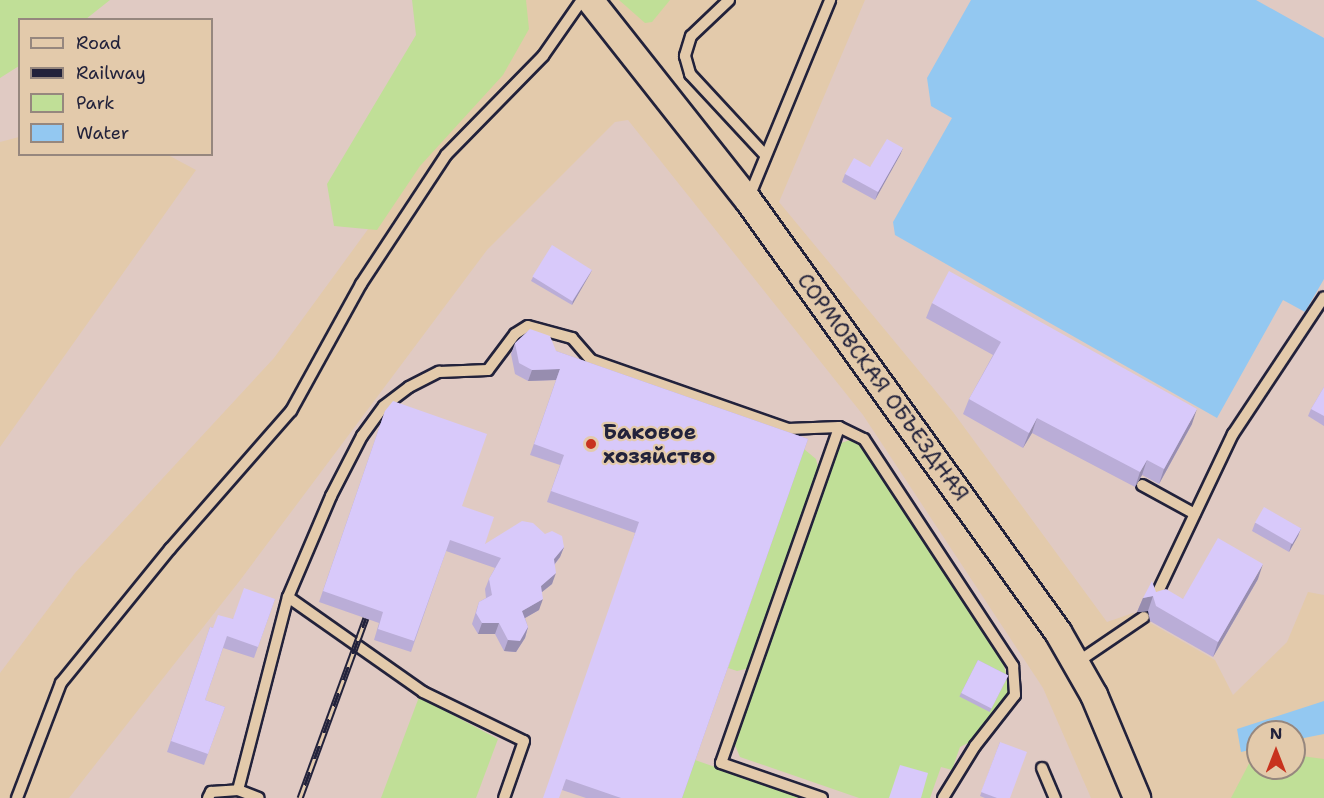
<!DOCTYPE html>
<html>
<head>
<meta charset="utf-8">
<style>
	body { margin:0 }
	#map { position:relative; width:1324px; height:798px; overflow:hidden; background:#e3caab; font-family:"Shantell Sans",sans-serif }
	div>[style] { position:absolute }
	.built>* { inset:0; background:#e0cac3 }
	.green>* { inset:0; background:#c0df97 }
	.water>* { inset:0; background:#93c8f1 }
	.roads { filter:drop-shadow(2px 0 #22223b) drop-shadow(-2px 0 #22223b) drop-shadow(0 2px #22223b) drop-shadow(0 -2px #22223b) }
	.service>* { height:10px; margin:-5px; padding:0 5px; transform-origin:5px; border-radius:5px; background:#e3caab }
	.tertiary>* { height:26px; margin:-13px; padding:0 13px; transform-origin:13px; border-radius:13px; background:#e3caab }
	.rail>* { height:7px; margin-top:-3.5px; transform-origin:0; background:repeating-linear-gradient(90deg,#e3caab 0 14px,#22223b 0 28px); box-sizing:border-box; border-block:2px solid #22223b }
	.wall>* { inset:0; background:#baadd7; transform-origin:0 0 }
	.shaded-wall>* { inset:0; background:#978daf }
	.building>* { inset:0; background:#d8c9fa; transform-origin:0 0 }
	.dots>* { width:16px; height:16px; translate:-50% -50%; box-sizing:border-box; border:3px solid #e3caab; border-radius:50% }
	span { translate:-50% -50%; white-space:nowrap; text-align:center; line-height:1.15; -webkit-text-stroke:4.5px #e3caab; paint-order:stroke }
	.street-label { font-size:21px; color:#22223b }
	.poi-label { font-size:21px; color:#22223b; font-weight:700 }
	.left { translate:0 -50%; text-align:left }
	.legend { position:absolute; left:18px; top:18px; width:195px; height:138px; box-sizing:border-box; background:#e3caab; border:2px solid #96877e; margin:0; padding:8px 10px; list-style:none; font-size:18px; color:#22223b }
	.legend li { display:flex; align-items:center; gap:12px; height:30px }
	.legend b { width:30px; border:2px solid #96877e }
	.north { position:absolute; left:1246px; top:720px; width:60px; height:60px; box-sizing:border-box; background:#e3caab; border:2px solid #96877e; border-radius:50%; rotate:0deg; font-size:16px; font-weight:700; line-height:24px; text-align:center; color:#22223b }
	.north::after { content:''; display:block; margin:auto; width:21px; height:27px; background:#c8321e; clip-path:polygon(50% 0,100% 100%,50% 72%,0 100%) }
</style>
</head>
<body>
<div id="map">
	<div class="built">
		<i style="clip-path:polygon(0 0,523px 0,509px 36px,274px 358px,75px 573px,0 673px,0 447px,196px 170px,168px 155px,212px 154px,212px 20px,20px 20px,19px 137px,0 142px)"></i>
		<i style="clip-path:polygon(865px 0,1324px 0,1324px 595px,1308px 592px,1287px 642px,1233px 695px,1215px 660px,1133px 613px,1107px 622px,953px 412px,779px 202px)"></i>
		<i style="clip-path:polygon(628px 120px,863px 415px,1043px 688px,1091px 798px,69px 798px,241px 579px,487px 250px,615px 122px)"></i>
	</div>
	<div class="green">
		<i style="clip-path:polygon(0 0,110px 0,86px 19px,20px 20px,19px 66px,0 78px)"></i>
		<i style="clip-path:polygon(412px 0,526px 0,529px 29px,503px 75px,420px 166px,377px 230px,334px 226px,327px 184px,416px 35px)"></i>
		<i style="clip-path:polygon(619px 0,670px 0,652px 22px,645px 23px)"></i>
		<i style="clip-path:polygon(850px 440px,860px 446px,1003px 662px,1011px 693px,974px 740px,960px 747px,952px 770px,941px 767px,930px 798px,859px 798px,740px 757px,734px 743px,838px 444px)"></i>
		<i style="clip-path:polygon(804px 449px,816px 459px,819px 471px,750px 668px,737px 671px,728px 668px)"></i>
		<i style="clip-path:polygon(419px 697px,498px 739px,476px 798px,381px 798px)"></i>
		<i style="clip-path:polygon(1254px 754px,1258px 754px,1258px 768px,1294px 768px,1294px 755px,1324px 759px,1324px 798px,1231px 798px)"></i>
		<i style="clip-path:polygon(695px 760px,804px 798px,682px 798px)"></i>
	</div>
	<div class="water">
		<i style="clip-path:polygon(971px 0,1256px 0,1324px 38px,1324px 279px,1305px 312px,1283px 300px,1217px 418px,895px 235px,893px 222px,952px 118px,931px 106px,927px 78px)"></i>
		<i style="clip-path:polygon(1324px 701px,1324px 734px,1294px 740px,1294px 732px,1258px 732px,1258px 748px,1241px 752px,1237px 729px)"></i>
	</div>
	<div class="roads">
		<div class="service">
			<i style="left:729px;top:0;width:52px;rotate:136.5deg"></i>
			<i style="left:691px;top:36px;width:21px;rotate:107deg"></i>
			<i style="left:685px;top:56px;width:19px;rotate:74deg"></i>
			<i style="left:690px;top:74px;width:110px;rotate:47.2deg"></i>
			<i style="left:749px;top:197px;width:213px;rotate:-67.6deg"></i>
			<i style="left:1142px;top:485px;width:60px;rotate:28.7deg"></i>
			<i style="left:288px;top:597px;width:165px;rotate:35.1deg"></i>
			<i style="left:423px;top:692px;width:112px;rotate:25.9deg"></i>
			<i style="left:524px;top:741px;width:60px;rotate:109.3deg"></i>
			<i style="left:1154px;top:600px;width:184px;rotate:-64.6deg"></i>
			<i style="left:1233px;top:434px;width:164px;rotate:-56.4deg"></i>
			<i style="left:1076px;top:663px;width:82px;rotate:-34.1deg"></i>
			<i style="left:1042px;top:768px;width:33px;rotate:67deg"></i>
			<i style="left:238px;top:790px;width:199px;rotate:-75.5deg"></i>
			<i style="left:288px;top:597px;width:110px;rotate:-66.9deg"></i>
			<i style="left:331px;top:496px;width:68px;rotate:-62.7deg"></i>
			<i style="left:362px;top:436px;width:37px;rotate:-54deg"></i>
			<i style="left:384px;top:406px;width:31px;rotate:-37deg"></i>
			<i style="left:409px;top:387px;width:34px;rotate:-27deg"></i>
			<i style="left:439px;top:372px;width:49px;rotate:-2.3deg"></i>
			<i style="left:488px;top:370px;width:45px;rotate:-53.1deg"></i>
			<i style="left:515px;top:334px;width:15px;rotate:-32deg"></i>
			<i style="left:528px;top:326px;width:46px;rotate:15.3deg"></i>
			<i style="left:572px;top:338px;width:29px;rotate:49deg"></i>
			<i style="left:591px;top:360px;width:209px;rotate:19.3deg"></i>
			<i style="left:788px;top:429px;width:51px;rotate:-2.2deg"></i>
			<i style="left:839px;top:427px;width:28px;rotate:26deg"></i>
			<i style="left:864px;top:439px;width:272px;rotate:56.7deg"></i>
			<i style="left:1013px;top:666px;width:29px;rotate:86deg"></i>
			<i style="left:1015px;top:695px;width:65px;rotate:128.1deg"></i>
			<i style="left:975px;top:746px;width:61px;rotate:121.6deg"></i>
			<i style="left:17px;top:798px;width:123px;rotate:-69.1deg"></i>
			<i style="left:61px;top:683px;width:173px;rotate:-50.9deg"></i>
			<i style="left:170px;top:549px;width:184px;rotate:-48.8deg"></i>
			<i style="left:291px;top:411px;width:145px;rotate:-61.1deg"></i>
			<i style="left:361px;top:284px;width:154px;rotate:-56.6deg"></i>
			<i style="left:446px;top:155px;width:139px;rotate:-45.6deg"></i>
			<i style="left:543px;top:56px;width:68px;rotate:-55.1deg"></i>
			<i style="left:208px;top:798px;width:7px;rotate:-63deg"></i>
			<i style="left:211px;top:792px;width:27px;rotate:-4deg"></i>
			<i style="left:238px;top:790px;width:22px;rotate:21deg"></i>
			<i style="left:822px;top:798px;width:107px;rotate:-160.9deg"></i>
			<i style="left:721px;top:763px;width:356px;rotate:-70.6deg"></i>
		</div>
		<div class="tertiary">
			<i style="left:590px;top:0;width:255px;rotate:51.7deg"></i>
			<i style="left:748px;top:200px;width:532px;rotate:54.34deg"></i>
			<i style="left:1058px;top:632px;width:73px;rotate:60.3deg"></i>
			<i style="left:1094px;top:695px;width:112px;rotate:67.3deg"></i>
		</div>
	</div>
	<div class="rail">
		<i style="left:300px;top:798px;width:192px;rotate:-69.9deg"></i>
	</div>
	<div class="wall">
		<i style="clip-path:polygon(903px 148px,900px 155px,875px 200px,842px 182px,845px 174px,870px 167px)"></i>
		<i style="clip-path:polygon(592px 270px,572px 305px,531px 281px,533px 277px)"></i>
		<i style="clip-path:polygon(932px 303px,1192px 424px,1159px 484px,1142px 475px,1135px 487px,1032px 433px,1023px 448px,963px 414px,969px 399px,993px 355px,926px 318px)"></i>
		<i style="clip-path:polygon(515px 343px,556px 351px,808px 439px,682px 798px,586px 798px,562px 790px,635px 533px,547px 502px,560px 465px,530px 455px,556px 380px,528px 381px,515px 374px,511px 354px)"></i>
		<i style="clip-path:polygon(1324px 387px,1324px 426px,1308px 416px,1311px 409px)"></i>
		<i style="clip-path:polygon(385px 411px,462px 506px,485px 544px,545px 534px,564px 547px,560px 557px,555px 564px,552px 584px,542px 592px,539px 610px,525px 618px,528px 627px,525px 638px,516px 652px,504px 651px,495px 634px,478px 634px,472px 624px,479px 602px,486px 598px,485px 589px,489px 579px,495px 568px,446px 551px,411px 652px,374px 640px,379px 623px,319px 602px)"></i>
		<i style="clip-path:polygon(1255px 523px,1301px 528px,1298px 536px,1289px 552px,1252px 531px)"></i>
		<i style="clip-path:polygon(1258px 579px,1213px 657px,1150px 621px,1148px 611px,1137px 612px,1143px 598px,1156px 592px,1183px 599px)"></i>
		<i style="clip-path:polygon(275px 599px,254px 658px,223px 648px,205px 700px,225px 707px,204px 765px,167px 752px,210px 627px,213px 628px)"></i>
		<i style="left:978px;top:660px;width:34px;height:41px;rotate:27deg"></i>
		<i style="clip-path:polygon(1000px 742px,1010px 798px,985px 798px,980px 796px)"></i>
	</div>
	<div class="shaded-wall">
		<i style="clip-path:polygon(903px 148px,900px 155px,875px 200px,878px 192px)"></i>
		<i style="clip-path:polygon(592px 270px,590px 274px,572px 305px,573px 301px)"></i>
		<i style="clip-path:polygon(560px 369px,556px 380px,528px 381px,532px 370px)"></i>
		<i style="clip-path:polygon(1197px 409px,1192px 424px,1159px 484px,1164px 469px)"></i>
		<i style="clip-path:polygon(1037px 418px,1032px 433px,1023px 448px,1029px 433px)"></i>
		<i style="clip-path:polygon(1147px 460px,1142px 475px,1135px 487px,1140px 472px)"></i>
		<i style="clip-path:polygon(1301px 528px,1298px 536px,1289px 552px,1291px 545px)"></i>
		<i style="clip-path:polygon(564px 547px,560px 557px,550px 570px,554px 559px)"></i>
		<i style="clip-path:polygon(1263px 564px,1258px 579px,1213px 657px,1218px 642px)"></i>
		<i style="clip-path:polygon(556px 573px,552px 584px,537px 596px,541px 586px)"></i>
		<i style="clip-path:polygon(1153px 596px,1148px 611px,1137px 612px,1143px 598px)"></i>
		<i style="clip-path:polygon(543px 599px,539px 610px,518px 622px,522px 611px)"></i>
		<i style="clip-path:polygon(482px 623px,499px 623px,495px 634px,478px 634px)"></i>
		<i style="clip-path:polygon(528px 627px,525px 638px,516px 652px,504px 651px,508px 640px)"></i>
	</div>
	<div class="building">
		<i style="clip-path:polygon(887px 139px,903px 148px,878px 192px,845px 174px,854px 158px,870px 167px)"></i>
		<i style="left:552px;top:245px;width:47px;height:37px;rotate:32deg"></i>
		<i style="clip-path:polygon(949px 271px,1197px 409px,1164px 469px,1147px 460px,1140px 472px,1037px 418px,1029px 433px,969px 399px,1001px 342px,932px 303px)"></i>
		<i style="clip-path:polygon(530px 329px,550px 336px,556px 351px,808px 439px,682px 798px,621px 798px,566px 779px,559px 798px,543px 798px,639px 522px,551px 491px,564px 455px,534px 444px,560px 369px,532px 370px,519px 363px,515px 343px)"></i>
		<i style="clip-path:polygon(1324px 387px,1324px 416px,1311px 409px)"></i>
		<i style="clip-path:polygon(393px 401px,487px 434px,462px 506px,494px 517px,485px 544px,522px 521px,533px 523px,545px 534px,552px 531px,562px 536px,564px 547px,554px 559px,556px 573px,541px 586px,543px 599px,522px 611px,528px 627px,520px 641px,508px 640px,499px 623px,482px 623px,476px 613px,479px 602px,492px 595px,489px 579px,501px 558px,450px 540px,414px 641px,378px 629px,383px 612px,323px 591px,385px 411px)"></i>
		<i style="left:1264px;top:507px;width:43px;height:18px;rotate:30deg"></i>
		<i style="clip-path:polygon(1218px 538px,1263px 564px,1218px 642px,1156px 606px,1153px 596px,1143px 598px,1152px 581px,1156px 592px,1166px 589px,1183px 599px)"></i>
		<i style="clip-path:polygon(244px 588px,275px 599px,258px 647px,227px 636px,205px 700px,225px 707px,208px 754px,171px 741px,210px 627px,213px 628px,218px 615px,233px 619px)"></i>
		<i style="left:978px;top:660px;width:34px;height:37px;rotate:27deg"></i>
		<i style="clip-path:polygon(1000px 742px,1027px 752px,1010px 798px,997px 798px,981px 792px)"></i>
		<i style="clip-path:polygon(900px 765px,928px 773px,921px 798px,889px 798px)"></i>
	</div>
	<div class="dots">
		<i style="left:591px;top:444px;background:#c8321e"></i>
	</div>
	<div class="street-label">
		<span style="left:883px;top:387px;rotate:54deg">СОРМОВСКАЯ ОБЪЕЗДНАЯ</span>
	</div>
	<div class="poi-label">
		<span class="left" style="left:603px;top:444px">Баковое<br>хозяйство</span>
	</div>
	<ul class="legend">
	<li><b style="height:8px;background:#e3caab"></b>Road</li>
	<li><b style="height:8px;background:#22223b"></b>Railway</li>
	<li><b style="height:16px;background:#c0df97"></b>Park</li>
	<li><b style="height:16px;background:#93c8f1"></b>Water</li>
	</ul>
	<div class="north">N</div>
</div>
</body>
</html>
